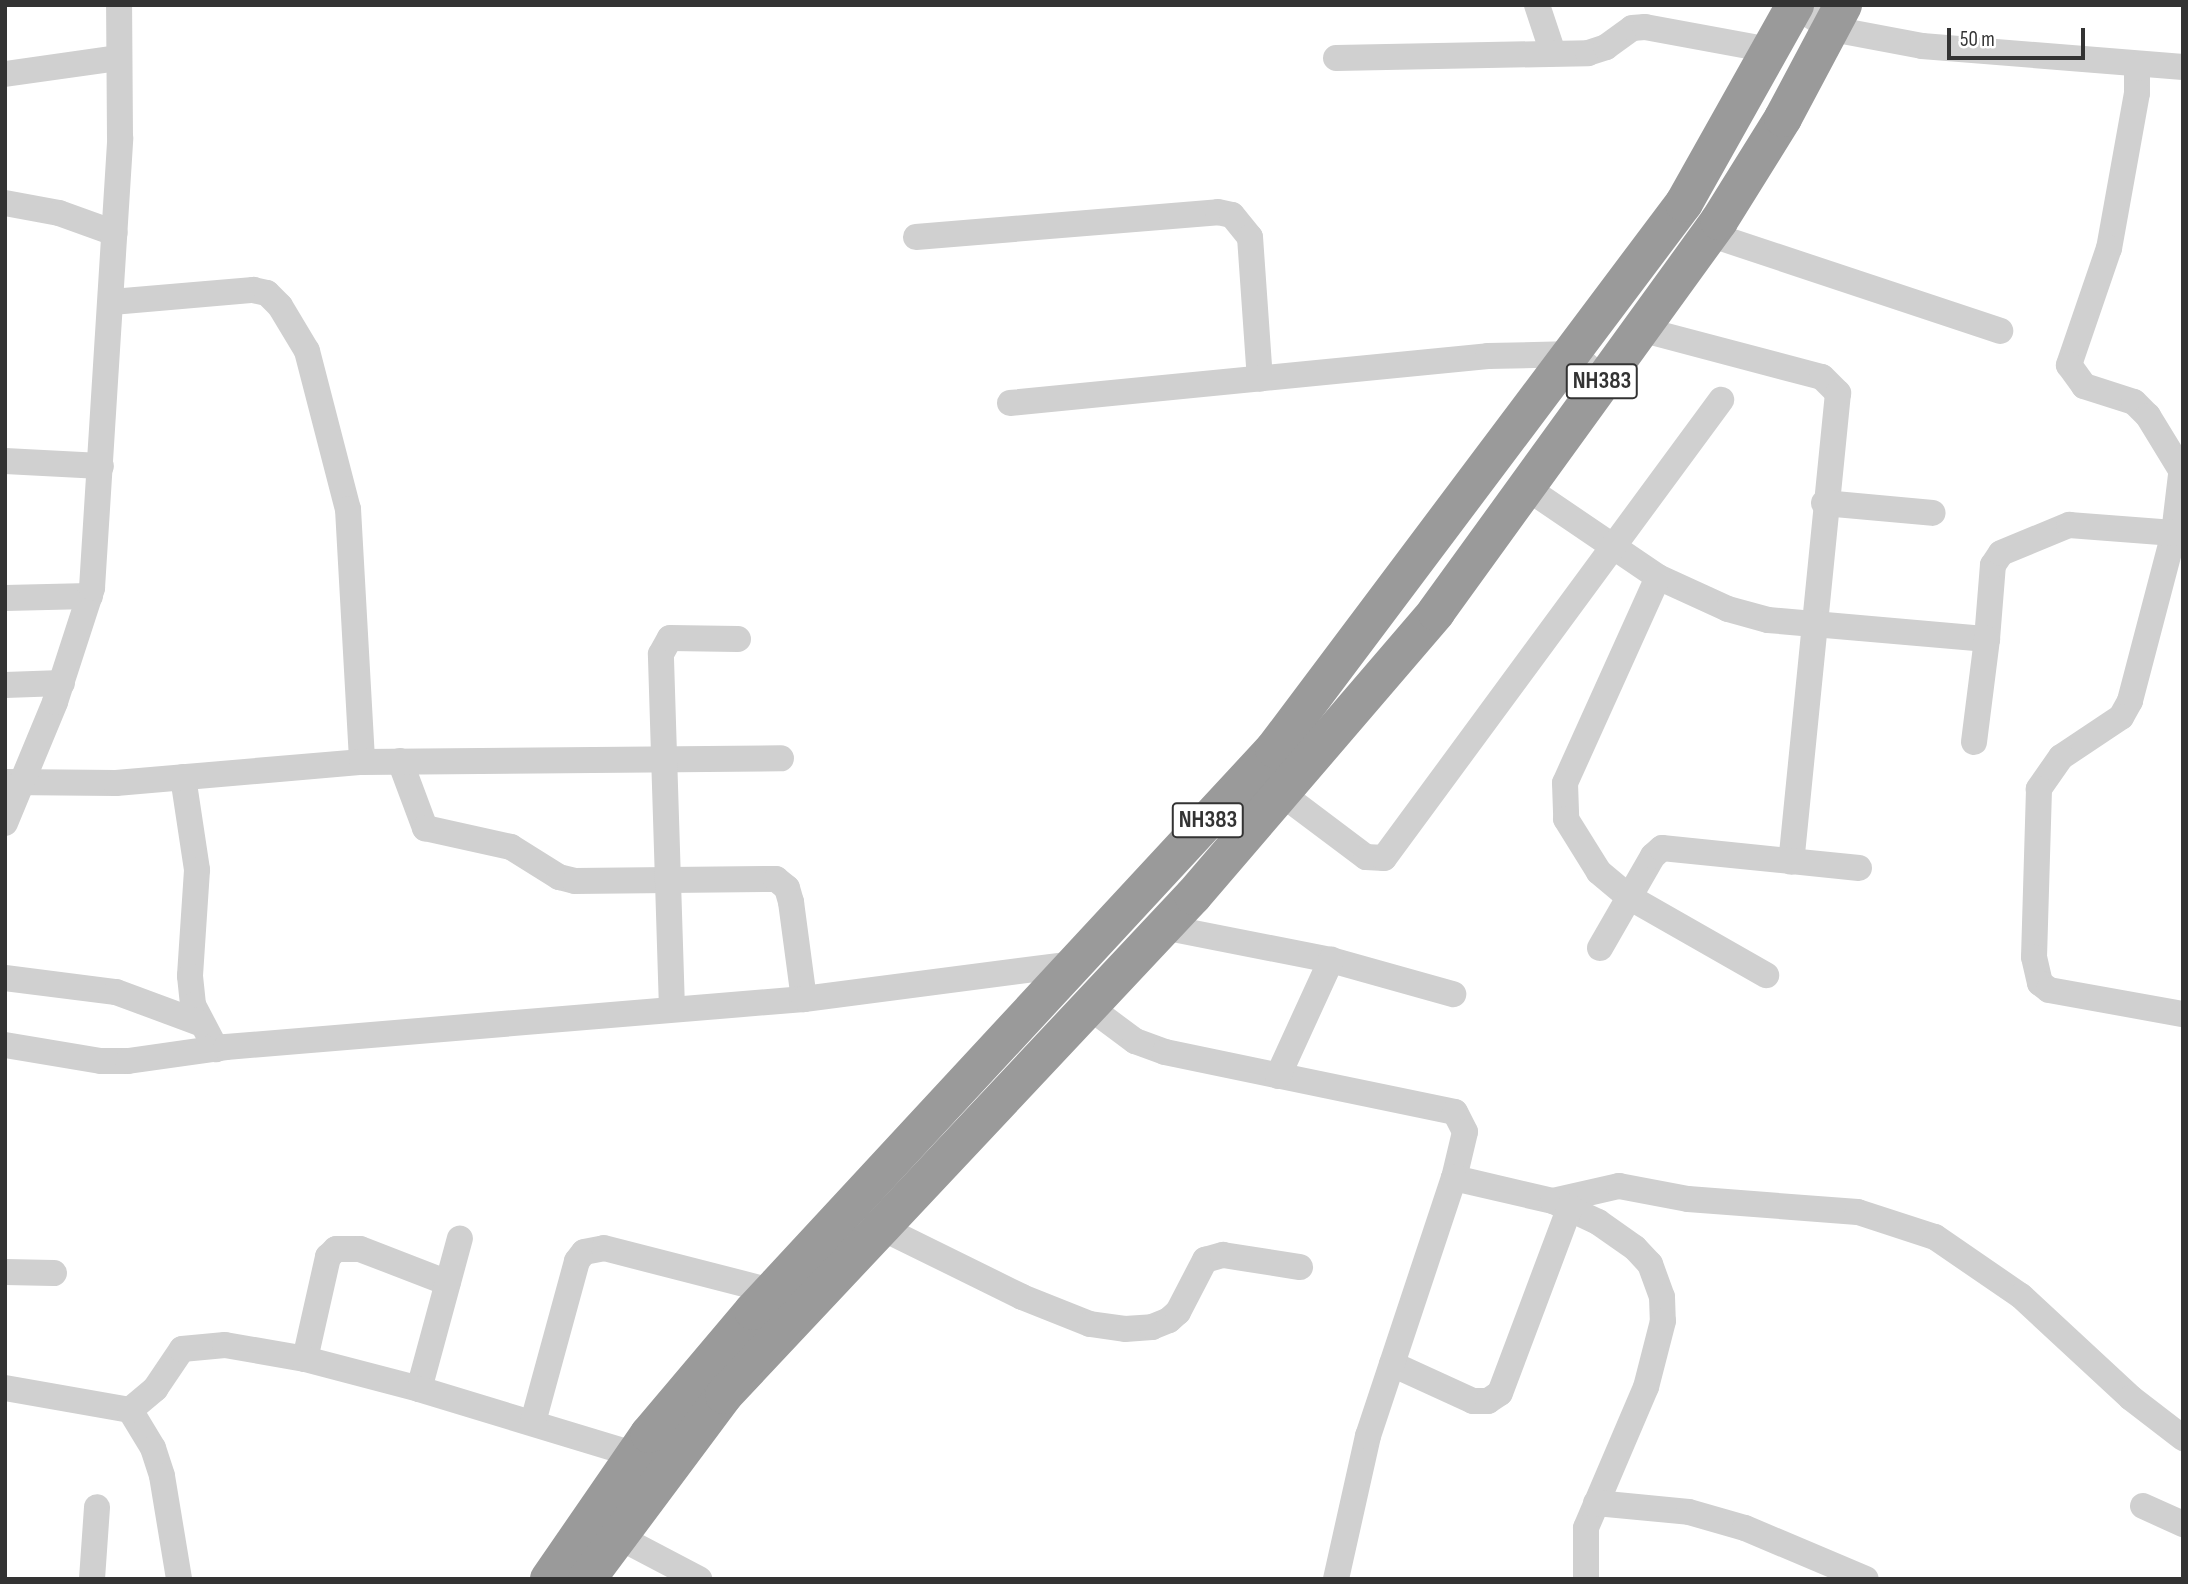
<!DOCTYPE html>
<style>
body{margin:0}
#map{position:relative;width:2188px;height:1584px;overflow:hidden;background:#fff;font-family:"Sofia Sans Condensed",sans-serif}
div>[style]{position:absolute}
.minor>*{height:26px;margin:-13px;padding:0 13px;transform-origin:13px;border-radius:13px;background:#d0d0d0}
.highway>*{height:38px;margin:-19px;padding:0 19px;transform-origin:19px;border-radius:19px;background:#9a9a9a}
span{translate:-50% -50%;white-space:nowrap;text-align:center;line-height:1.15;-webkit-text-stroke:7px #fff;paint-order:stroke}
.shield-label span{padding:2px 5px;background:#fff;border:2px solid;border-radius:5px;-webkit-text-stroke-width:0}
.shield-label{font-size:24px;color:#333;font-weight:700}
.frame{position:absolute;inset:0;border:7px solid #333;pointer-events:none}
.scale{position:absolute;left:1947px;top:28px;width:138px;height:32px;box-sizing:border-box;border:4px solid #333;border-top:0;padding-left:9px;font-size:21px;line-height:24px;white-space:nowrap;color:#333;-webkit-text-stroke:5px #fff;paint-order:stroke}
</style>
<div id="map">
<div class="minor">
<div style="left:1537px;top:5px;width:51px;rotate:71.6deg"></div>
<div style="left:1795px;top:6px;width:44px;rotate:31.9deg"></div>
<div style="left:1832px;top:29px;width:92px;rotate:10.7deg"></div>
<div style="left:1922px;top:46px;width:262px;rotate:4.6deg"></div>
<div style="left:1336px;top:58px;width:252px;rotate:-1.1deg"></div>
<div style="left:1588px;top:53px;width:19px;rotate:-18deg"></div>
<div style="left:1606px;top:47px;width:32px;rotate:-36deg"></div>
<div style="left:1632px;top:28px;width:13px;rotate:-4deg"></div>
<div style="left:1645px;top:27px;width:127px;rotate:10.4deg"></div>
<div style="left:2137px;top:66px;width:27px;rotate:90deg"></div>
<div style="left:2137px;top:93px;width:158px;rotate:100.2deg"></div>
<div style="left:2109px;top:248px;width:124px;rotate:108.9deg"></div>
<div style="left:2069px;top:365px;width:26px;rotate:54deg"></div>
<div style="left:2084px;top:386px;width:52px;rotate:17.7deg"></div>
<div style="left:2134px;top:402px;width:20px;rotate:45deg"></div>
<div style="left:2148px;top:416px;width:63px;rotate:58.6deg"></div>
<div style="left:5px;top:74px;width:115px;rotate:-8deg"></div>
<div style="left:5px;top:203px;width:55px;rotate:10.5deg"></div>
<div style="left:59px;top:213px;width:59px;rotate:19.7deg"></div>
<div style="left:1709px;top:234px;width:307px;rotate:18.4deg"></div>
<div style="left:916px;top:237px;width:303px;rotate:-4.7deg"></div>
<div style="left:1218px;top:212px;width:14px;rotate:12deg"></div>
<div style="left:1232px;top:215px;width:28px;rotate:51deg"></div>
<div style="left:1250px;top:237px;width:142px;rotate:86deg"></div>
<div style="left:112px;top:302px;width:142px;rotate:-4.9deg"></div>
<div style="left:253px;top:290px;width:14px;rotate:12deg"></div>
<div style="left:267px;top:293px;width:18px;rotate:45deg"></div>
<div style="left:280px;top:306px;width:52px;rotate:59deg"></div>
<div style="left:307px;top:351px;width:163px;rotate:75.5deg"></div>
<div style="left:348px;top:509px;width:253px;rotate:86.8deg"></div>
<div style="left:1640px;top:329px;width:188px;rotate:14.8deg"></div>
<div style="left:1822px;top:377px;width:23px;rotate:45deg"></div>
<div style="left:1838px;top:393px;width:471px;rotate:95.7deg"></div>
<div style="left:1010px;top:403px;width:480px;rotate:-5.6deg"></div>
<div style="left:1488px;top:356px;width:86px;rotate:-1.3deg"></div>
<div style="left:1574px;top:354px;width:39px;rotate:42deg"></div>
<div style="left:2183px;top:458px;width:76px;rotate:96.8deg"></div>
<div style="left:2174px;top:533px;width:174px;rotate:104.7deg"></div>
<div style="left:2130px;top:701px;width:18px;rotate:119deg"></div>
<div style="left:2121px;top:717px;width:72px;rotate:146.3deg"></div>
<div style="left:2061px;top:757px;width:39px;rotate:125deg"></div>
<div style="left:2039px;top:789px;width:168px;rotate:91.7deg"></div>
<div style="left:2034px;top:957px;width:27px;rotate:77deg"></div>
<div style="left:2040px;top:983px;width:11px;rotate:38deg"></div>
<div style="left:2049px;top:990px;width:136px;rotate:10.2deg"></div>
<div style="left:5px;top:461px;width:96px;rotate:3deg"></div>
<div style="left:1527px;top:488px;width:158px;rotate:34.2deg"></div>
<div style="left:1658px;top:577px;width:77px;rotate:24.6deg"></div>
<div style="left:1728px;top:609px;width:41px;rotate:15.4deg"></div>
<div style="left:1768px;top:620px;width:220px;rotate:5deg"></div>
<div style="left:1987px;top:639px;width:74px;rotate:-85.4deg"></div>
<div style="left:1993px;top:565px;width:14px;rotate:-56deg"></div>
<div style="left:2001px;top:553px;width:74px;rotate:-22.4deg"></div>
<div style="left:2069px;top:525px;width:105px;rotate:4.4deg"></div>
<div style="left:1824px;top:503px;width:109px;rotate:5.2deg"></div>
<div style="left:1658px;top:577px;width:226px;rotate:114.3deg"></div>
<div style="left:1565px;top:783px;width:36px;rotate:88deg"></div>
<div style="left:1566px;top:819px;width:62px;rotate:58.1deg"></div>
<div style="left:1599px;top:872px;width:39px;rotate:40deg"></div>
<div style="left:1629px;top:897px;width:158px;rotate:29.7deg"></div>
<div style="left:5px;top:598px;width:85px;rotate:-1.3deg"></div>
<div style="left:5px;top:685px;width:57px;rotate:-2deg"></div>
<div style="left:1974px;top:742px;width:104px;rotate:-82.8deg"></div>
<div style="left:400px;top:761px;width:72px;rotate:69.5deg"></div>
<div style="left:425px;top:828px;width:88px;rotate:12.5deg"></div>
<div style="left:511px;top:847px;width:57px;rotate:32deg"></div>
<div style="left:559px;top:877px;width:16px;rotate:14deg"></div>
<div style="left:575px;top:881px;width:201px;rotate:-0.6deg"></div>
<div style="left:776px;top:879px;width:14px;rotate:39deg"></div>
<div style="left:787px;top:888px;width:15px;rotate:74deg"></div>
<div style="left:791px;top:902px;width:98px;rotate:82.4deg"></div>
<div style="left:183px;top:777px;width:94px;rotate:81.4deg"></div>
<div style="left:197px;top:870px;width:106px;rotate:93.8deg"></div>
<div style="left:190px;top:976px;width:29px;rotate:84deg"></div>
<div style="left:193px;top:1005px;width:50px;rotate:62.4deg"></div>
<div style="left:6px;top:782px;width:110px;rotate:0.5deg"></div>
<div style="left:116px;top:783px;width:247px;rotate:-4.9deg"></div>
<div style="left:362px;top:762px;width:419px;rotate:-0.5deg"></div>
<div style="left:1282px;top:794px;width:105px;rotate:36.9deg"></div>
<div style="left:1366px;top:857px;width:18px;rotate:3deg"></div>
<div style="left:1384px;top:858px;width:569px;rotate:-53.65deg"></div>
<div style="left:5px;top:823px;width:131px;rotate:-67.5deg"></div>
<div style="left:55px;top:702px;width:120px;rotate:-72deg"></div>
<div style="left:92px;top:588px;width:451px;rotate:-86.4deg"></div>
<div style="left:120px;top:138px;width:133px;rotate:-90.4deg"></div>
<div style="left:1163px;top:927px;width:171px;rotate:11.1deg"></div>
<div style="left:1331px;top:960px;width:127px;rotate:15.6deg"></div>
<div style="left:1600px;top:948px;width:106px;rotate:-60.1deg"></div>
<div style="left:1653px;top:856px;width:12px;rotate:-42deg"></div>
<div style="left:1662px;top:848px;width:198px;rotate:5.8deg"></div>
<div style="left:5px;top:978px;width:112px;rotate:7.2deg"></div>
<div style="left:116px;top:992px;width:90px;rotate:20.3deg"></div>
<div style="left:1088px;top:1006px;width:59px;rotate:36.7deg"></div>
<div style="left:1135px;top:1041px;width:32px;rotate:20deg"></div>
<div style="left:1165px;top:1052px;width:296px;rotate:11.7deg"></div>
<div style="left:1455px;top:1112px;width:22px;rotate:63deg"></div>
<div style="left:1465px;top:1132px;width:47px;rotate:103.4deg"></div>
<div style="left:1454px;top:1178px;width:102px;rotate:13.1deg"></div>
<div style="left:1553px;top:1201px;width:68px;rotate:-12.8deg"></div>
<div style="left:1619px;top:1186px;width:70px;rotate:10.7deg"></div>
<div style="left:1688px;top:1199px;width:170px;rotate:4.4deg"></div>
<div style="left:1858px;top:1212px;width:81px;rotate:18deg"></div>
<div style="left:1935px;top:1237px;width:104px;rotate:34.5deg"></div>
<div style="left:2021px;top:1296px;width:150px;rotate:42.8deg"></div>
<div style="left:2131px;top:1398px;width:66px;rotate:37.6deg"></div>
<div style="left:672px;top:1009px;width:355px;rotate:-91.8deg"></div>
<div style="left:661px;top:654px;width:18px;rotate:-61deg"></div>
<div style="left:670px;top:638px;width:68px;rotate:0.8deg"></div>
<div style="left:5px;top:1045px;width:97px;rotate:9.5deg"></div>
<div style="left:101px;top:1061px;width:27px"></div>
<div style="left:128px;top:1061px;width:99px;rotate:-8.1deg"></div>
<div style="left:226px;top:1047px;width:580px;rotate:-4.75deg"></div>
<div style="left:804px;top:999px;width:273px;rotate:-7.4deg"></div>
<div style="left:1278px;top:1076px;width:128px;rotate:-65.4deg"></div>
<div style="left:1553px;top:1201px;width:50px;rotate:25deg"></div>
<div style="left:1598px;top:1222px;width:45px;rotate:35.1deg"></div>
<div style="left:1635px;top:1248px;width:22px;rotate:47deg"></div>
<div style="left:1650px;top:1264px;width:35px;rotate:70deg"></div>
<div style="left:1662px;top:1297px;width:24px;rotate:88deg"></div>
<div style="left:1663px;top:1321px;width:68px;rotate:104.4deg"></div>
<div style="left:1646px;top:1387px;width:153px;rotate:113.1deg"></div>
<div style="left:1586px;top:1528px;width:51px;rotate:90deg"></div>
<div style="left:880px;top:1227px;width:158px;rotate:26.2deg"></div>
<div style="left:1022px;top:1297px;width:73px;rotate:21.7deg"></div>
<div style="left:1090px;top:1324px;width:35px;rotate:8deg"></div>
<div style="left:1125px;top:1329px;width:27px;rotate:-4deg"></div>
<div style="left:1152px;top:1327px;width:18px;rotate:-22deg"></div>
<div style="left:1169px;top:1320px;width:12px;rotate:-42deg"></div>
<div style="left:1178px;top:1312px;width:59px;rotate:-62.6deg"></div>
<div style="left:1205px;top:1260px;width:19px;rotate:-16deg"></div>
<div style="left:1223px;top:1255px;width:78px;rotate:8.9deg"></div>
<div style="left:5px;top:1272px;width:49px;rotate:1.2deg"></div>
<div style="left:305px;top:1359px;width:105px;rotate:-77.3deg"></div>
<div style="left:328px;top:1257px;width:11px;rotate:-45deg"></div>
<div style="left:336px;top:1249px;width:24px"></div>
<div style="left:360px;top:1249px;width:94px;rotate:21.1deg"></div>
<div style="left:1392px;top:1364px;width:89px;rotate:24.6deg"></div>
<div style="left:1473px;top:1401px;width:15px"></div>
<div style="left:1488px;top:1401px;width:14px;rotate:-34deg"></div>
<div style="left:1500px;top:1393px;width:199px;rotate:-69.4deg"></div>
<div style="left:5px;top:1388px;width:127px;rotate:10deg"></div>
<div style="left:130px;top:1410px;width:44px;rotate:58.8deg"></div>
<div style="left:153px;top:1448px;width:29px;rotate:72deg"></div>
<div style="left:162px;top:1476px;width:104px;rotate:80.6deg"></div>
<div style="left:419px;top:1389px;width:156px;rotate:-74.8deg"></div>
<div style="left:130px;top:1410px;width:33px;rotate:-40deg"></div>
<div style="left:155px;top:1389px;width:48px;rotate:-56deg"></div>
<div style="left:182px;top:1349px;width:43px;rotate:-5.3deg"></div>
<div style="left:225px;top:1345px;width:81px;rotate:9.9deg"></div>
<div style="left:305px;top:1359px;width:118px;rotate:14.7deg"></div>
<div style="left:419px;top:1389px;width:240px;rotate:16.9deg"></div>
<div style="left:533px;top:1422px;width:167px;rotate:-74.7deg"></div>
<div style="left:577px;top:1261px;width:11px;rotate:-52deg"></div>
<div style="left:584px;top:1252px;width:20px;rotate:-11deg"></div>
<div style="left:604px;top:1248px;width:172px;rotate:14.4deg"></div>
<div style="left:1596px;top:1503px;width:93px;rotate:5.5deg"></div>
<div style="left:1689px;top:1512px;width:58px;rotate:15.9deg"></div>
<div style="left:1745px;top:1528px;width:131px;rotate:22.9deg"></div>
<div style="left:2143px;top:1506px;width:44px;rotate:24.2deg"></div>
<div style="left:617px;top:1536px;width:93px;rotate:27.7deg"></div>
<div style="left:92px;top:1579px;width:72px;rotate:-86deg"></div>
<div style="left:1336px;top:1579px;width:147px;rotate:-77.4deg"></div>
<div style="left:1368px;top:1436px;width:272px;rotate:-71.6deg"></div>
</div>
<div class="highway">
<div style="left:549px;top:1579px;width:176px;rotate:-55.4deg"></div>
<div style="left:649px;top:1434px;width:161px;rotate:-49.8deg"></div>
<div style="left:753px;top:1311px;width:766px;rotate:-47.17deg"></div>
<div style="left:1274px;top:749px;width:683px;rotate:-53.1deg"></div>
<div style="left:1684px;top:203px;width:227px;rotate:-60.7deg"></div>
<div style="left:587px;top:1579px;width:229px;rotate:-53.3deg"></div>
<div style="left:724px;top:1395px;width:685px;rotate:-46.78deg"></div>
<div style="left:1193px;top:896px;width:374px;rotate:-49.4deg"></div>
<div style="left:1436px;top:612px;width:483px;rotate:-54.1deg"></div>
<div style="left:1719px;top:221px;width:121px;rotate:-58.1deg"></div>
<div style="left:1783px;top:118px;width:128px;rotate:-62deg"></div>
</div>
<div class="shield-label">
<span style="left:1602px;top:381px">NH383</span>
<span style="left:1208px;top:820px">NH383</span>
</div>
<div class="frame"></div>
<div class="scale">50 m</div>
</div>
